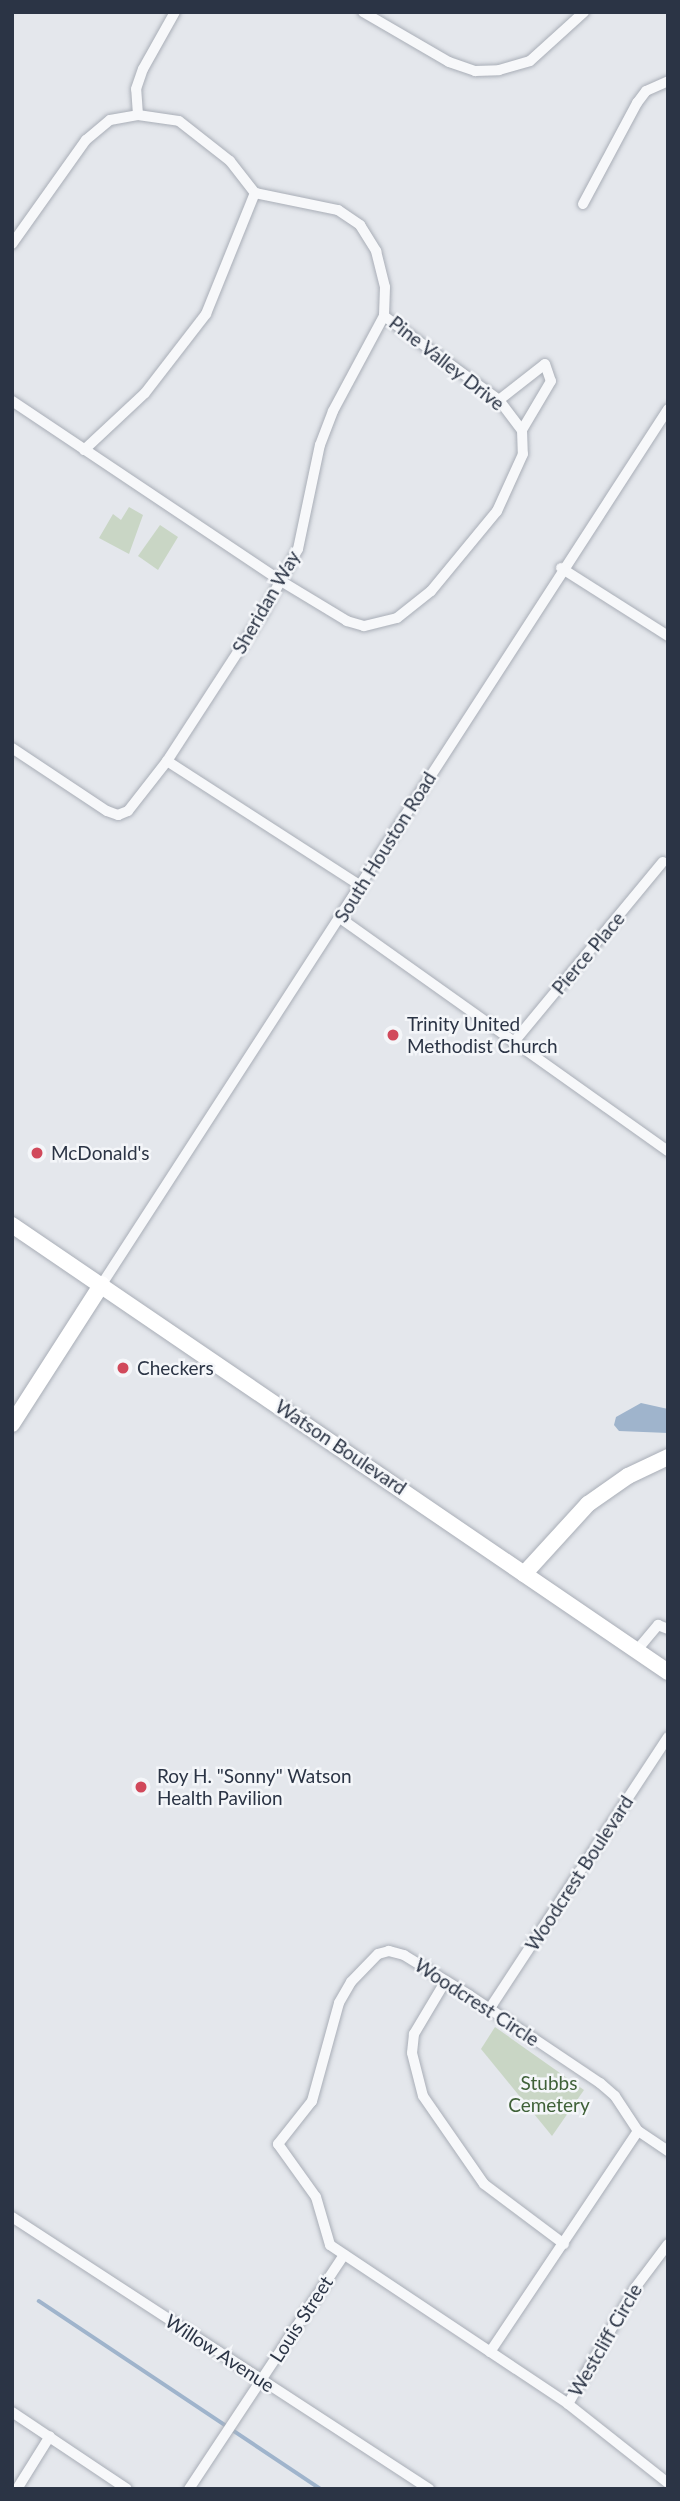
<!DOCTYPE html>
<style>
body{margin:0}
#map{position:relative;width:680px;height:2501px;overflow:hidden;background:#e4e7ec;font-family:Lato,sans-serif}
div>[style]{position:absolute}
.green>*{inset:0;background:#c9d6c5}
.water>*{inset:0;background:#9fb4cc}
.stream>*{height:3.5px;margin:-1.75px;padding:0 1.75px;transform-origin:1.75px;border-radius:1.75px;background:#9fb4cc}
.roads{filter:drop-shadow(0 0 2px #a9aeb7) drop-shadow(0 0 2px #a9aeb7)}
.street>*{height:10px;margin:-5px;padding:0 5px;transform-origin:5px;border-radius:5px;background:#f7f8fa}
.secondary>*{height:16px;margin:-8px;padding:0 8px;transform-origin:8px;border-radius:8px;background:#fff}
.dots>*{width:19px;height:19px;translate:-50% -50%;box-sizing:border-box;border:4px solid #f4f6f9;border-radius:50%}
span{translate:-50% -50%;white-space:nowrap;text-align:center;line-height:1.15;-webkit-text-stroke:5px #f4f6f9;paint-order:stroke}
.street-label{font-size:19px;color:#2b3445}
.poi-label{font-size:19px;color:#2b3445}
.left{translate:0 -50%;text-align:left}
.park-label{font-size:19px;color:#3f6138}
.frame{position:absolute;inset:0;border:14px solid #2b3445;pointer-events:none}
</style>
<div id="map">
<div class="green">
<div style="clip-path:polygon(129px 507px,143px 515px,129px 554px,99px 538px,113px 514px,121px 520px)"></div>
<div style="clip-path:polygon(160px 525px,178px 537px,158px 570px,138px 556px)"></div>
<div style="clip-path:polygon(495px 2027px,584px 2090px,552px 2136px,481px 2049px)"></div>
</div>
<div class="water">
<div style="clip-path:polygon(641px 1403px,668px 1409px,668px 1433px,619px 1431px,614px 1425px,616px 1417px)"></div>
</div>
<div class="stream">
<div style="left:39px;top:2301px;width:339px;rotate:33.7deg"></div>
</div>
<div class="roads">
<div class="street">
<div style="left:363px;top:12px;width:99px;rotate:30.2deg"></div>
<div style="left:449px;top:62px;width:28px;rotate:19deg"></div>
<div style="left:475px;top:71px;width:24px;rotate:-2deg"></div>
<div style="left:499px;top:70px;width:32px;rotate:-16deg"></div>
<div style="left:530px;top:61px;width:73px;rotate:-42.2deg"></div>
<div style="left:138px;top:115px;width:26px;rotate:-94deg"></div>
<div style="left:136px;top:89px;width:21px;rotate:-71deg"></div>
<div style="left:143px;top:69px;width:65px;rotate:-60.7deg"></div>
<div style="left:583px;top:204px;width:115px;rotate:-61.9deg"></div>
<div style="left:637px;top:103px;width:15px;rotate:-53deg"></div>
<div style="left:646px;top:91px;width:24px;rotate:-24deg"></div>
<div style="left:12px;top:244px;width:128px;rotate:-54.6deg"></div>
<div style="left:86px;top:140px;width:31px;rotate:-40deg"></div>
<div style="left:110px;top:120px;width:28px;rotate:-10deg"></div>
<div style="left:138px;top:115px;width:41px;rotate:8.3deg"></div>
<div style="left:179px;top:121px;width:65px;rotate:38.1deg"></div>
<div style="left:230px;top:161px;width:41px;rotate:52deg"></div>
<div style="left:255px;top:193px;width:85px;rotate:11.6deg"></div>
<div style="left:338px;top:210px;width:27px;rotate:34deg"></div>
<div style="left:360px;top:225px;width:31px;rotate:58deg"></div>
<div style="left:376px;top:251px;width:37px;rotate:76deg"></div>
<div style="left:385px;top:287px;width:29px;rotate:92deg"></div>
<div style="left:384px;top:316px;width:142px;rotate:36.1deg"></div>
<div style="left:499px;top:400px;width:38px;rotate:53deg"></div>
<div style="left:522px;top:430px;width:24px;rotate:88deg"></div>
<div style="left:523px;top:454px;width:63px;rotate:114.5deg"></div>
<div style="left:497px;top:511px;width:104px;rotate:129.5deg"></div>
<div style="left:431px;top:591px;width:43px;rotate:141.5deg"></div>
<div style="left:397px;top:618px;width:34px;rotate:166deg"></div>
<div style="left:364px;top:626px;width:18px;rotate:-164deg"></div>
<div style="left:347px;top:621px;width:77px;rotate:-148.8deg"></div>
<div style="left:281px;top:581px;width:324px;rotate:-146.2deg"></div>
<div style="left:499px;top:400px;width:58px;rotate:-38deg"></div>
<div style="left:545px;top:364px;width:18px;rotate:71deg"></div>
<div style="left:551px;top:381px;width:57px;rotate:120.6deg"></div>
<div style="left:84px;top:450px;width:83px;rotate:-43.1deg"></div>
<div style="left:145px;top:393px;width:100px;rotate:-52.3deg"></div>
<div style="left:206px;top:314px;width:131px;rotate:-68deg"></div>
<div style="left:561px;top:568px;width:127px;rotate:32.4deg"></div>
<div style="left:12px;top:748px;width:114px;rotate:33.6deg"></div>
<div style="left:107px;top:811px;width:12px;rotate:20deg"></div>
<div style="left:118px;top:815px;width:11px;rotate:-22deg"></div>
<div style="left:128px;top:811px;width:63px;rotate:-52deg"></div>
<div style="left:167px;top:761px;width:176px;rotate:-57deg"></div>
<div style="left:263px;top:613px;width:73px;rotate:-61.3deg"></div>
<div style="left:298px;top:549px;width:106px;rotate:-78.1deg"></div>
<div style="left:320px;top:445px;width:36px;rotate:-69deg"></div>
<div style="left:333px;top:411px;width:108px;rotate:-61.8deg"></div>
<div style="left:167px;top:761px;width:231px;rotate:32.8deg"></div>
<div style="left:340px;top:918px;width:402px;rotate:35.4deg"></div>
<div style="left:513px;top:1043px;width:235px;rotate:-50.4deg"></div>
<div style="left:102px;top:1284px;width:1042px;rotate:-57.1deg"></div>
<div style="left:637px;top:1650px;width:33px;rotate:-50deg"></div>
<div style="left:658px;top:1625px;width:11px;rotate:22deg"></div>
<div style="left:445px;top:1982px;width:61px;rotate:120.8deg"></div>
<div style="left:414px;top:2034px;width:19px;rotate:96deg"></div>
<div style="left:412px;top:2053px;width:44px;rotate:75.7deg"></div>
<div style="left:423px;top:2096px;width:107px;rotate:55.3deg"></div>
<div style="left:484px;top:2184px;width:100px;rotate:36.9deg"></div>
<div style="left:490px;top:2008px;width:324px;rotate:-56.7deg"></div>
<div style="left:668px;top:2151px;width:36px;rotate:-146deg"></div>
<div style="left:638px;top:2131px;width:42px;rotate:-123.3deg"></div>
<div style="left:615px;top:2096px;width:20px;rotate:-139deg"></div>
<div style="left:600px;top:2083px;width:158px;rotate:-146.1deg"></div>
<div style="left:469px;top:1995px;width:76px;rotate:-148.4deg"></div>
<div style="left:404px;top:1955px;width:16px;rotate:-165deg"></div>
<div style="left:389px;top:1951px;width:11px;rotate:165deg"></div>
<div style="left:378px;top:1954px;width:39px;rotate:134deg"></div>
<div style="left:351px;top:1982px;width:24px;rotate:120deg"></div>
<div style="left:339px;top:2003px;width:102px;rotate:105.4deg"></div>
<div style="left:312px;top:2101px;width:55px;rotate:128.3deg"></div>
<div style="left:278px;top:2144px;width:65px;rotate:54.4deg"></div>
<div style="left:316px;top:2197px;width:50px;rotate:73.7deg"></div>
<div style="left:330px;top:2245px;width:286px;rotate:33.7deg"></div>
<div style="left:568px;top:2404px;width:127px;rotate:38.3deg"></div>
<div style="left:12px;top:2217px;width:498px;rotate:33.1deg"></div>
<div style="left:490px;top:2352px;width:266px;rotate:-56.2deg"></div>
<div style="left:568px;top:2404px;width:134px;rotate:-60deg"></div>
<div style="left:635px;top:2288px;width:55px;rotate:-53.1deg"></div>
<div style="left:12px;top:2412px;width:138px;rotate:33.8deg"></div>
<div style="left:17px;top:2489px;width:62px;rotate:-58.1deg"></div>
<div style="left:189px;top:2489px;width:281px;rotate:-56.5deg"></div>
</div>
<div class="secondary">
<div style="left:12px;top:1225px;width:794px;rotate:34.27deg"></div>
<div style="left:12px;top:1424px;width:166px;rotate:-57.3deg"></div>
<div style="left:524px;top:1574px;width:95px;rotate:-47.6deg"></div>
<div style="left:588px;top:1504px;width:49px;rotate:-35deg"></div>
<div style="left:628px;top:1476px;width:44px;rotate:-25.4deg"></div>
</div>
</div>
<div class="dots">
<div style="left:393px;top:1035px;background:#d1495b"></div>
<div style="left:37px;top:1153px;background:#d1495b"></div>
<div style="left:123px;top:1368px;background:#d1495b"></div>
<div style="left:141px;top:1787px;background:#d1495b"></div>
</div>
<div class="street-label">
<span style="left:447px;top:363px;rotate:38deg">Pine Valley Drive</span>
<span style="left:266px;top:602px;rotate:-60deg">Sheridan Way</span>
<span style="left:385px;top:847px;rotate:-58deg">South Houston Road</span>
<span style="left:588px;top:953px;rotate:-50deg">Pierce Place</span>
<span style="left:341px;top:1447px;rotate:34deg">Watson Boulevard</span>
<span style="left:579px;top:1873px;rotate:-57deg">Woodcrest Boulevard</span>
<span style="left:477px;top:2002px;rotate:33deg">Woodcrest Circle</span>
<span style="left:301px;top:2319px;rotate:-57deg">Louis Street</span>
<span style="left:605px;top:2340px;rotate:-60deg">Westcliff Circle</span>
<span style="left:220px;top:2353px;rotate:33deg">Willow Avenue</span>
</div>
<div class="poi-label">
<span class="left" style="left:407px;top:1035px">Trinity United<br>Methodist Church</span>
<span class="left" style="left:51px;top:1153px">McDonald's</span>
<span class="left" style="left:137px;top:1368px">Checkers</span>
<span class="left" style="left:157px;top:1787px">Roy H. "Sonny" Watson<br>Health Pavilion</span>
</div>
<div class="park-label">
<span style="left:549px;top:2094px">Stubbs<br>Cemetery</span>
</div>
<div class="frame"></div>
</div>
